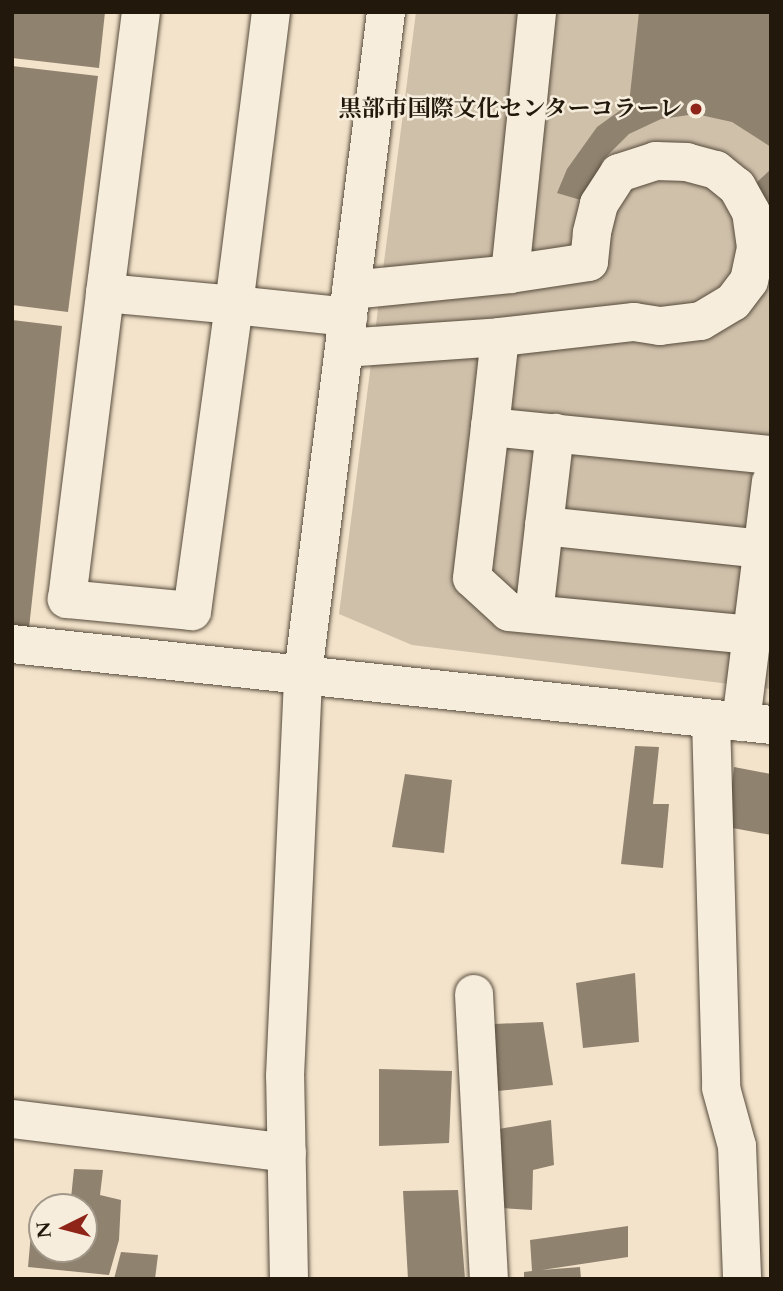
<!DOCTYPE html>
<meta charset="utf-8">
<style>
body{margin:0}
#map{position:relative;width:783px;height:1291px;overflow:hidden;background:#f3e3cb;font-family:Cardo,"Noto Serif JP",serif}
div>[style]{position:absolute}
.green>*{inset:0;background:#cfc0aa}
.building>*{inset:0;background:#8f826f}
.roads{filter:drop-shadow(0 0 2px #564b3b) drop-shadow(0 0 2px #564b3b)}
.minor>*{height:38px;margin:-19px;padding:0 19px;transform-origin:19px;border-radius:19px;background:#f7eddd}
.dots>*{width:19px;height:19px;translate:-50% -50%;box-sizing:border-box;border:4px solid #f7eddd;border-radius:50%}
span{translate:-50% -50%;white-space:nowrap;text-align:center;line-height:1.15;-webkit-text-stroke:5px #f7eddd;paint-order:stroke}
.poi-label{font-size:23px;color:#22180b;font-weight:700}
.right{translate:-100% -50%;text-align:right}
.frame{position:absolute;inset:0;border:14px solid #22180b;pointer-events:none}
.north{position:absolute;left:28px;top:1193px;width:70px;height:70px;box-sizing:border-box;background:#f7eddd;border:2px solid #a29889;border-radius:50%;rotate:264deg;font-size:19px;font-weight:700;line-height:28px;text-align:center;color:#22180b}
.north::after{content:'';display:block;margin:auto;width:24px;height:32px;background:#8f2418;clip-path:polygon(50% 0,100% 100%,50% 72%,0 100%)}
</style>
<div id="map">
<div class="green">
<div style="clip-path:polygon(416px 12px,771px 12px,771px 689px,412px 645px,339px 614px)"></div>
</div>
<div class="building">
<div style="clip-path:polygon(12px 12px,105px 12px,99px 68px,12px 58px)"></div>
<div style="clip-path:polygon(639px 12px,771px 12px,771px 147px,732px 122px,696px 114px,661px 119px,629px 134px,603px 160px,584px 201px,557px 193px,567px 169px,597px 127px,629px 104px)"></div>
<div style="clip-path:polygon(12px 66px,98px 76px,68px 312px,12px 305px)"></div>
<div style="clip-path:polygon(771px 169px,771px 220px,755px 184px)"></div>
<div style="clip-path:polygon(12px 320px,62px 326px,29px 628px,12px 626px)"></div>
<div style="clip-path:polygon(635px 746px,659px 747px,653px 804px,669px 804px,663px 868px,621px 864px)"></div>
<div style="clip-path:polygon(734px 767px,771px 774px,771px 835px,727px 827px)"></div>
<div style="clip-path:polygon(405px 774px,452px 780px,444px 853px,392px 847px)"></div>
<div style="clip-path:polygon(635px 973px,639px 1042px,583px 1048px,576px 983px)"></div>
<div style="clip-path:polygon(543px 1022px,553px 1085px,498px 1091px,494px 1024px)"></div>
<div style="clip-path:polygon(379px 1069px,452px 1071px,449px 1143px,379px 1146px)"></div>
<div style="clip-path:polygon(551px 1120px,554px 1165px,533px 1170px,532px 1210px,502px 1208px,499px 1129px)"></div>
<div style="clip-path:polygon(74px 1169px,103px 1170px,100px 1195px,121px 1200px,119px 1240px,109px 1275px,28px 1267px,31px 1233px,42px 1234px,42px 1249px,84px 1249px,84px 1207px,51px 1207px,52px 1199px,71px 1198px)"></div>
<div style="clip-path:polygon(458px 1190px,465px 1279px,408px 1279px,403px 1191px)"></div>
<div style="clip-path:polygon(628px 1226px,628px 1257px,542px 1270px,580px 1267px,581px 1279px,524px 1279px,524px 1272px,532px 1271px,530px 1240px)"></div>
<div style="clip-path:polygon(121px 1252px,158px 1255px,155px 1279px,114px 1279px)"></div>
</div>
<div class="roads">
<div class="minor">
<div style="left:271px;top:12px;width:295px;rotate:97.2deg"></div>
<div style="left:234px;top:305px;width:309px;rotate:97.8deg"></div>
<div style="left:192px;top:611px;width:126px;rotate:-174.5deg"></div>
<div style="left:67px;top:599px;width:308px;rotate:-82.9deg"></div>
<div style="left:105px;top:293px;width:130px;rotate:5.3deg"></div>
<div style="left:234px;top:305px;width:115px;rotate:6deg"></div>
<div style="left:351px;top:290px;width:160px;rotate:-5.7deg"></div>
<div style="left:510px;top:274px;width:263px;rotate:-84.1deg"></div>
<div style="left:105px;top:293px;width:283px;rotate:-82.7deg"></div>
<div style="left:500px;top:337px;width:135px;rotate:-6.4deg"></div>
<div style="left:634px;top:322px;width:26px;rotate:9deg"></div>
<div style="left:660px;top:326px;width:41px;rotate:-7deg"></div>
<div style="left:701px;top:321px;width:37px;rotate:-31deg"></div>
<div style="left:733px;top:302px;width:26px;rotate:-53deg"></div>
<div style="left:749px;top:281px;width:35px;rotate:-78deg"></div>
<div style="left:756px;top:247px;width:35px;rotate:-98deg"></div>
<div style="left:751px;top:212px;width:29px;rotate:-119deg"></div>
<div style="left:737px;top:187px;width:27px;rotate:-141deg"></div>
<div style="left:716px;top:170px;width:30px;rotate:-165deg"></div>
<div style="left:687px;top:162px;width:31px;rotate:-178deg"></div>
<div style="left:656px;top:161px;width:39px;rotate:162deg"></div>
<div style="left:619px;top:173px;width:37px;rotate:123deg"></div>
<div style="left:599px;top:204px;width:30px;rotate:104deg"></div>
<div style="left:592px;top:233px;width:29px;rotate:96deg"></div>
<div style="left:589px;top:262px;width:80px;rotate:171.4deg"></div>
<div style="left:344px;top:348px;width:156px;rotate:-4deg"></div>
<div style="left:500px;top:337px;width:91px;rotate:96.3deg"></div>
<div style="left:544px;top:526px;width:94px;rotate:-83.3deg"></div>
<div style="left:534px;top:614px;width:89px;rotate:-83.5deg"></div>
<div style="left:544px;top:526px;width:220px;rotate:6deg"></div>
<div style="left:752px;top:635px;width:244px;rotate:-174.6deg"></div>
<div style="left:509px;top:612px;width:50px;rotate:-137.4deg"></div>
<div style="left:472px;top:578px;width:152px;rotate:-83.2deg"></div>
<div style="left:490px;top:427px;width:282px;rotate:5.7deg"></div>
<div style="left:12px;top:644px;width:763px;rotate:6.09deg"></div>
<div style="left:711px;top:719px;width:369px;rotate:88.4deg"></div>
<div style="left:721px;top:1088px;width:60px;rotate:74.6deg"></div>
<div style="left:737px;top:1146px;width:133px;rotate:87.8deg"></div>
<div style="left:741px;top:722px;width:242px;rotate:-82.9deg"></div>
<div style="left:474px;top:994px;width:285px;rotate:87deg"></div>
<div style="left:12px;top:1119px;width:277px;rotate:7deg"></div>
<div style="left:289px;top:1279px;width:203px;rotate:-91.1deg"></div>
<div style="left:285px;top:1076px;width:402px;rotate:-87.4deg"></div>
<div style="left:303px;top:674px;width:667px;rotate:-82.85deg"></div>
</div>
</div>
<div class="dots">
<div style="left:696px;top:109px;background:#8f2418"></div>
</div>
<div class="poi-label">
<span class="right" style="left:682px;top:109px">黒部市国際文化センターコラーレ</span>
</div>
<div class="frame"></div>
<div class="north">N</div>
</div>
